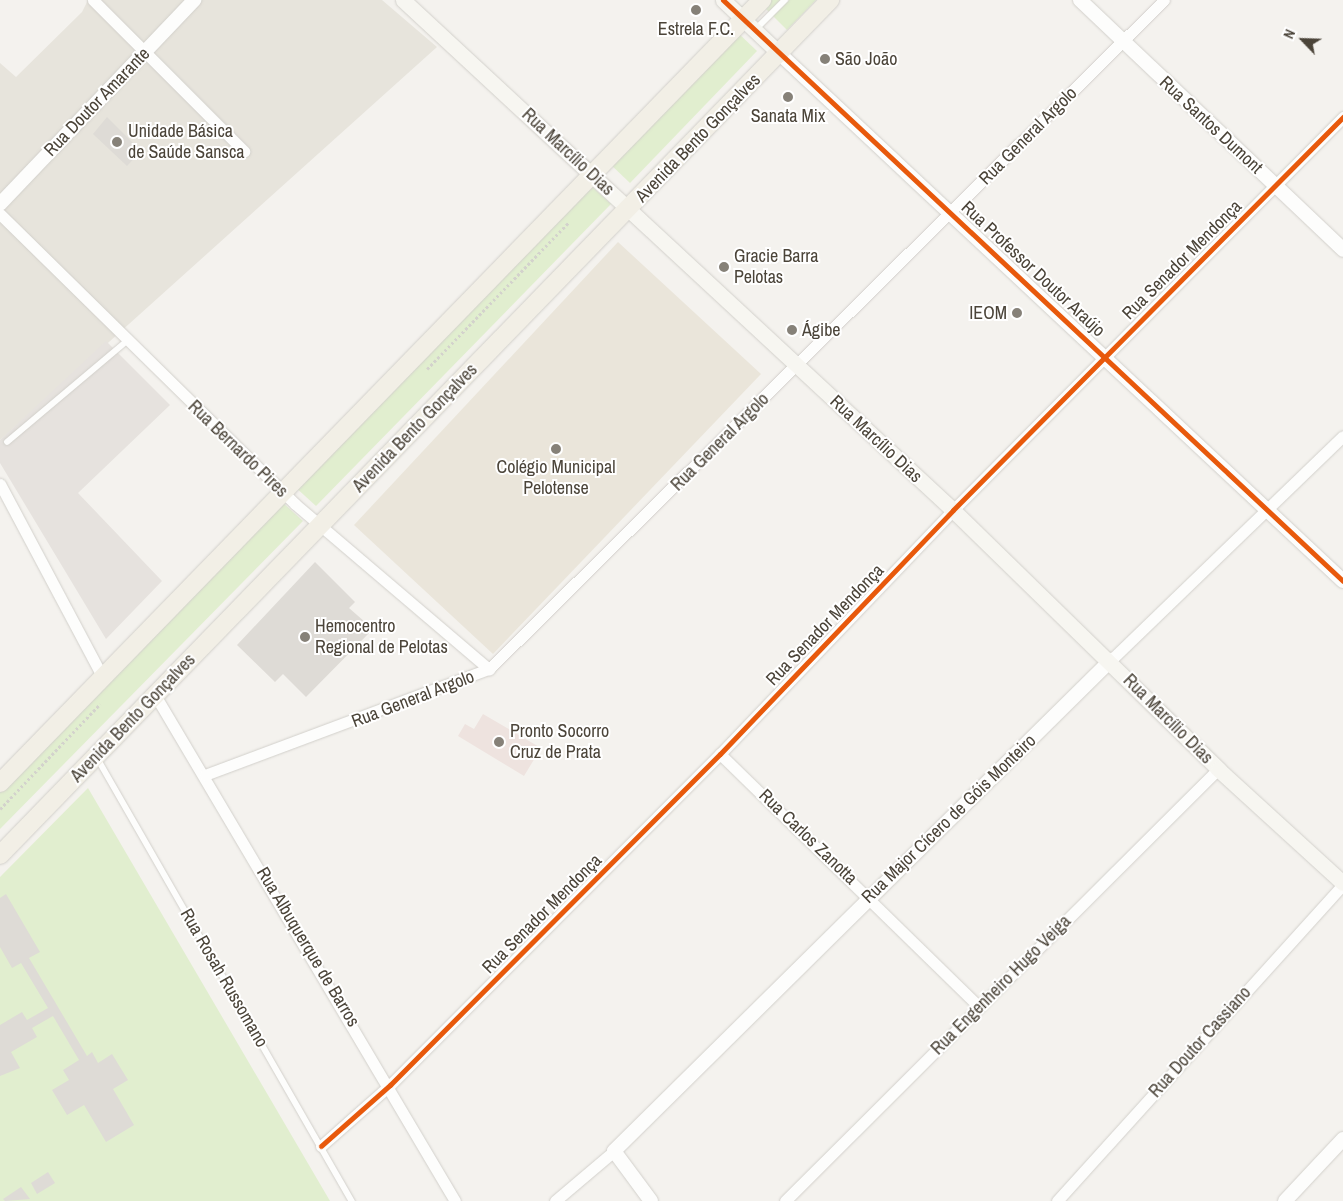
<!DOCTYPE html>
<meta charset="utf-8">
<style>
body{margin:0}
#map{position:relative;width:1343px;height:1201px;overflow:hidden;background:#f4f2ee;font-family:"Archivo Narrow",sans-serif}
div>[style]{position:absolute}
.residential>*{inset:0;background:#e7e4dc}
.industrial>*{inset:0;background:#e6e2de}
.education>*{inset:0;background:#eae5da}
.medical>*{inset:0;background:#eee3df}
.green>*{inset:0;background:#e1eecf}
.building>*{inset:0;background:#dedbd6}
.path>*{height:2.5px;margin-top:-1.25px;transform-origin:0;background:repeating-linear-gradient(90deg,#d3d2cc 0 2.5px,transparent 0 5px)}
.roads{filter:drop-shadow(0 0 1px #d2d0cb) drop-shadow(0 0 1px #d2d0cb)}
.service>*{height:5.5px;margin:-2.75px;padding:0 2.75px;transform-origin:2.75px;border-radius:2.75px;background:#fdfdfc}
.minor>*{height:11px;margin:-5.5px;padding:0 5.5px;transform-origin:5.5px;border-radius:5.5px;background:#fdfdfc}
.tertiary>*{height:14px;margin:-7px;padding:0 7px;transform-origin:7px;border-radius:7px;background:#fdfdfc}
.secondary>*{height:15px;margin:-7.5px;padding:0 7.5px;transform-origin:7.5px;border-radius:7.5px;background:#f7f6f1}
.primary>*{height:18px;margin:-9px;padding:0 9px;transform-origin:9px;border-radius:9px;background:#f2efe6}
.cycleway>*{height:5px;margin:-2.5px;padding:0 2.5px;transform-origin:2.5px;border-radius:2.5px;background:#e8590c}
.dots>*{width:14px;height:14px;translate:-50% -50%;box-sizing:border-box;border:2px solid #fff;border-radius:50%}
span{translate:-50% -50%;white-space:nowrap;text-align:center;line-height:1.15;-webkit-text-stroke:4px #fff;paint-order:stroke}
.poi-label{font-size:18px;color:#4b4439}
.left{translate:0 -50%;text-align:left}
.right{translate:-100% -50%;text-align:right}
.street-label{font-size:18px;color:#4b4439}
.north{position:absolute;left:1278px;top:15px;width:50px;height:50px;-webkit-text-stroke:4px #fff;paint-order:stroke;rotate:294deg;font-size:14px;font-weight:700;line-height:20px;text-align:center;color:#4b4439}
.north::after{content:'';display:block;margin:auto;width:18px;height:22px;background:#4b4439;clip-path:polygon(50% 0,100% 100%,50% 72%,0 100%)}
</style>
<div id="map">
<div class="residential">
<div style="clip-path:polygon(88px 0,382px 0,437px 47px,0 440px,0 63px,16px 77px,82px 12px)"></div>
</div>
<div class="industrial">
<div style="clip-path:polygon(106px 341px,170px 405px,78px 493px,162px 581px,106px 639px,0 463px,0 440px)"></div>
</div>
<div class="education">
<div style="clip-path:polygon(618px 242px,761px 374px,493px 654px,354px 525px)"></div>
</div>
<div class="medical">
<div style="clip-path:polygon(483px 714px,541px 748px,524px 776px,458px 736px,465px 724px,474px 729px)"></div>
</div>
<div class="green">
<div style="clip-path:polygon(767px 0,816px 0,787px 30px,762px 5px)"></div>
<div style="clip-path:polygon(736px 31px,757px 51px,630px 183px,609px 163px)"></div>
<div style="clip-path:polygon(589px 184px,611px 204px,316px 506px,293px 485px)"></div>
<div style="clip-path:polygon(281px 501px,303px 521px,0 829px,0 786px)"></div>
<div style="clip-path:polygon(88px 788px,330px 1201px,0 1201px,0 877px)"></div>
</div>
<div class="building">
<div style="clip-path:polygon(107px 117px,141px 151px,127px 166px,93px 134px)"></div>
<div style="clip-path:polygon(315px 562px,355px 602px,349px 608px,373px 629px,306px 697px,283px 674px,275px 682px,237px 645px)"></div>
<div style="clip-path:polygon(6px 894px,40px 952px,29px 958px,87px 1056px,92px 1052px,98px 1063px,112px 1054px,128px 1080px,113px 1089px,134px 1125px,106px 1142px,84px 1105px,67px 1115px,52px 1090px,69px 1080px,63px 1070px,79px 1060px,53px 1016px,32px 1028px,37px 1037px,11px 1052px,20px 1068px,0 1076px,0 1025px,22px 1012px,27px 1020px,48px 1008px,21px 963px,12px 968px,0 947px,0 898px)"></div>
<div style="clip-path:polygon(48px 1172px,55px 1183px,37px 1194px,31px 1183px)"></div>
<div style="clip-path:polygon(21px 1187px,30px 1199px,5px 1201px,3px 1199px)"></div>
</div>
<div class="path">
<div style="left:427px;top:369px;width:204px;rotate:-46deg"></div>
<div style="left:0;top:809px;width:145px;rotate:-46.4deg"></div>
</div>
<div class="roads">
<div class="service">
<div style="left:756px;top:29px;width:41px;rotate:-45deg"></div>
<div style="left:7px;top:442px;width:157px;rotate:-40.1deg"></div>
<div style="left:98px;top:759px;width:510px;rotate:60.12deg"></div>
</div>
<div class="minor">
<div style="left:93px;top:0;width:214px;rotate:45deg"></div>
<div style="left:0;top:214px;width:414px;rotate:44.5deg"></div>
<div style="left:295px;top:504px;width:255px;rotate:40.4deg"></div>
<div style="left:0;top:484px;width:220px;rotate:62deg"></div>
<div style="left:1111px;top:660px;width:322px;rotate:-44deg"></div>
<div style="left:155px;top:695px;width:588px;rotate:59.34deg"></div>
<div style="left:720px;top:754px;width:362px;rotate:44.3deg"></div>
<div style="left:205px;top:775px;width:303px;rotate:-20.5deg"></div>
<div style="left:489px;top:669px;width:950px;rotate:-44.74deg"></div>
<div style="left:321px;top:1146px;width:92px;rotate:-41.5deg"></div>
<div style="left:390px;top:1085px;width:467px;rotate:-45.1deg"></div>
<div style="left:720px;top:754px;width:337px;rotate:-46.3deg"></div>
<div style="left:953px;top:510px;width:554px;rotate:-45.22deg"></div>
<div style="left:555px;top:1201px;width:77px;rotate:-40.3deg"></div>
<div style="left:785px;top:1201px;width:612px;rotate:-44.93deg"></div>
<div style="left:1057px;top:1201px;width:427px;rotate:-47.9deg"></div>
</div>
<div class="tertiary">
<div style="left:1080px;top:0;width:363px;rotate:43.5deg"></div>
<div style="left:780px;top:54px;width:771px;rotate:43.11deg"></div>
<div style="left:0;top:204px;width:282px;rotate:-46.4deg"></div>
<div style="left:651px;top:1201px;width:62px;rotate:-126.5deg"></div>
<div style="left:614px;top:1151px;width:699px;rotate:-44.65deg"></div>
<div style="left:1285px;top:1201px;width:85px;rotate:-46.9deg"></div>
</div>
<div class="secondary">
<div style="left:403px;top:0;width:750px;rotate:42.84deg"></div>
<div style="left:953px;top:510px;width:371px;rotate:44.3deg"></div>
<div style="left:1218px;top:769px;width:169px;rotate:42.4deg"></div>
<div style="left:723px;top:0;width:79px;rotate:43.5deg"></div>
</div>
<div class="primary">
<div style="left:0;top:783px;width:1093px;rotate:-45.78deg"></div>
<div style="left:0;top:855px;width:1192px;rotate:-45.85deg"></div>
</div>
</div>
<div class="cycleway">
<div style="left:723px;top:0;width:850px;rotate:43.14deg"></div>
<div style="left:321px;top:1146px;width:92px;rotate:-41.5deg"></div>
<div style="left:390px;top:1085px;width:467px;rotate:-45.1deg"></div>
<div style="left:720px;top:754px;width:337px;rotate:-46.3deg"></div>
<div style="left:953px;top:510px;width:554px;rotate:-45.22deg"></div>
</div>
<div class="dots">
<div style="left:696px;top:10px;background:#868178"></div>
<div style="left:825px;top:59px;background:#868178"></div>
<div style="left:788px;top:97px;background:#868178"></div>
<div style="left:117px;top:142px;background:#868178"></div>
<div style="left:724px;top:267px;background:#868178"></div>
<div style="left:1017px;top:313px;background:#868178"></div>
<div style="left:792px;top:330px;background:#868178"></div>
<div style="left:556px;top:449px;background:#868178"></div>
<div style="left:305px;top:637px;background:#868178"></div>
<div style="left:499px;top:742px;background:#868178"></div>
</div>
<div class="poi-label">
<span style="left:696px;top:29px">Estrela F.C.</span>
<span class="left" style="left:835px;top:59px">São João</span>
<span style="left:788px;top:116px">Sanata Mix</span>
<span class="left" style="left:128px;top:142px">Unidade Básica<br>de Saúde Sansca</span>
<span class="left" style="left:734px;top:267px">Gracie Barra<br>Pelotas</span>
<span class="right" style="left:1007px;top:313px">IEOM</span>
<span class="left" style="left:802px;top:330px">Ágibe</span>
<span style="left:556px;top:478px">Colégio Municipal<br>Pelotense</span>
<span class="left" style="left:315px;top:637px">Hemocentro<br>Regional de Pelotas</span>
<span class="left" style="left:510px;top:742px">Pronto Socorro<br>Cruz de Prata</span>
</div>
<div class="street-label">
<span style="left:97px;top:102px;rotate:-46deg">Rua Doutor Amarante</span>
<span style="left:1211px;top:125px;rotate:43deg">Rua Santos Dumont</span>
<span style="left:1028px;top:136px;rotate:-45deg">Rua General Argolo</span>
<span style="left:698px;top:138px;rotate:-46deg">Avenida Bento Gonçalves</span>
<span style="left:568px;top:152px;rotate:43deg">Rua Marcílio Dias</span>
<span style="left:1182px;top:260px;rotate:-45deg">Rua Senador Mendonça</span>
<span style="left:1033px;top:269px;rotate:43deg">Rua Professor Doutor Araújo</span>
<span style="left:415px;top:428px;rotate:-46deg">Avenida Bento Gonçalves</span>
<span style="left:876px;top:439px;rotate:43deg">Rua Marcílio Dias</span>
<span style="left:720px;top:442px;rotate:-45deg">Rua General Argolo</span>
<span style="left:238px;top:449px;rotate:44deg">Rua Bernardo Pires</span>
<span style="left:825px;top:625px;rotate:-46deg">Rua Senador Mendonça</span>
<span style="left:413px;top:699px;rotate:-21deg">Rua General Argolo</span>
<span style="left:133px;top:718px;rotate:-46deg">Avenida Bento Gonçalves</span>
<span style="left:1168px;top:719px;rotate:45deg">Rua Marcílio Dias</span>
<span style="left:949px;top:819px;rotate:-44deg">Rua Major Cícero de Góis Monteiro</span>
<span style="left:808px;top:837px;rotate:44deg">Rua Carlos Zanotta</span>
<span style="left:542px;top:914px;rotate:-45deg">Rua Senador Mendonça</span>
<span style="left:308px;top:947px;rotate:59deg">Rua Albuquerque de Barros</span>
<span style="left:224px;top:978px;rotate:60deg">Rua Rosah Russomano</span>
<span style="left:1001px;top:985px;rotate:-45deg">Rua Engenheiro Hugo Veiga</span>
<span style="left:1200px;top:1042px;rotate:-48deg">Rua Doutor Cassiano</span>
</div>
<div class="north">N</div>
</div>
